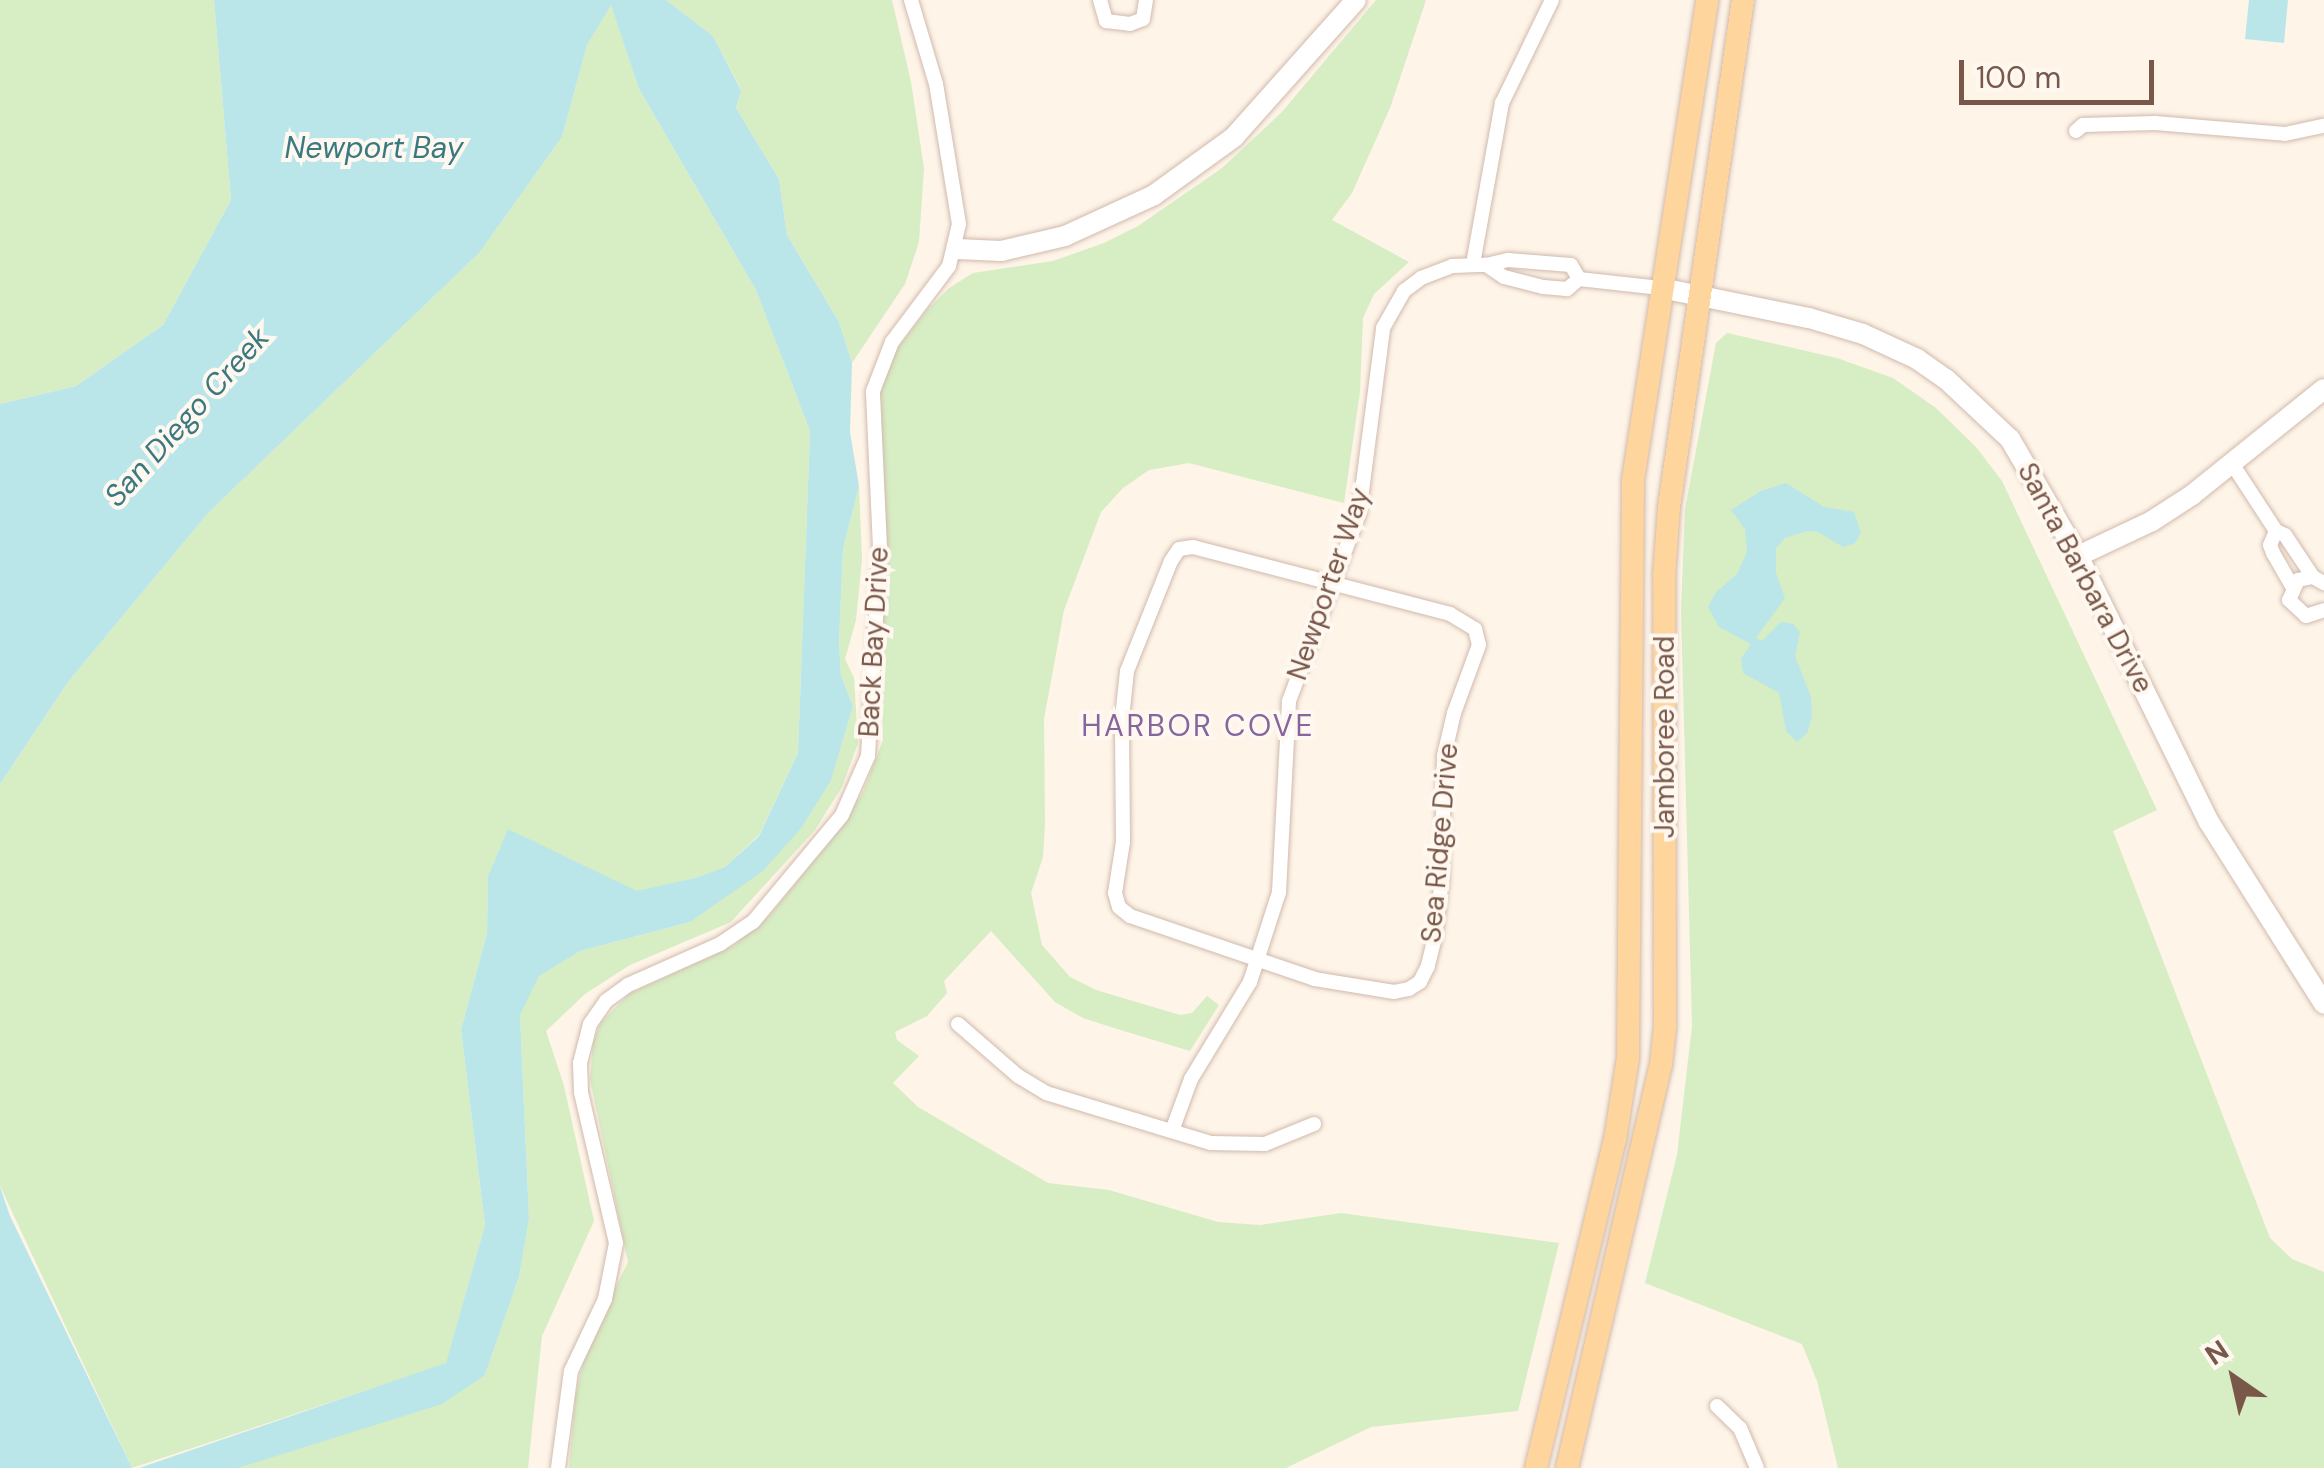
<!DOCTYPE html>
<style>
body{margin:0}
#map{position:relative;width:2324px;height:1468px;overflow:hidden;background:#fef4e8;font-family:"DM Sans",sans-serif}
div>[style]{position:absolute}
.green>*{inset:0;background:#d7edc4}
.water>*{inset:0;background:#bae6e9}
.roads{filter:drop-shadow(0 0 2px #d1baac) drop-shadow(0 0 2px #d1baac)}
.street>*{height:14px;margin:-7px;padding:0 7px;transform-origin:7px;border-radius:7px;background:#fff}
.secondary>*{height:20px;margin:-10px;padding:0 10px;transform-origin:10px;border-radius:10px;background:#fff}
.primary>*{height:22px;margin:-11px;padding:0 11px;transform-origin:11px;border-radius:11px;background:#ffd59e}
span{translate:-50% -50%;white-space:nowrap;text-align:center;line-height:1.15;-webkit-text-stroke:8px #fff8f0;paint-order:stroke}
.street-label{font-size:28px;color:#7a5849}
.water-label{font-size:30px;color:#3b7980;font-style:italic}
.neighbourhood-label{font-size:30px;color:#87659d;letter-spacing:2.5px}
.north{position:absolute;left:2184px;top:1328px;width:100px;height:100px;-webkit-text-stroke:8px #fff8f0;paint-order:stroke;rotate:326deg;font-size:28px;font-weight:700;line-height:40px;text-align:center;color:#7a5849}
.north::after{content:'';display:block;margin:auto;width:35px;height:45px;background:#7a5849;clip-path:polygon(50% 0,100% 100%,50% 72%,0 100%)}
.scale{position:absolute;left:1959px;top:60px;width:195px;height:45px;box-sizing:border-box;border:5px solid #7a5849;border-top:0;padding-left:12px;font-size:30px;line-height:35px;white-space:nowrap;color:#7a5849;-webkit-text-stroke:8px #fff8f0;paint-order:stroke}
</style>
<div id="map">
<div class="green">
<div style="clip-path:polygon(0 0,214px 0,231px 200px,163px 325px,76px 386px,0 404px)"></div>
<div style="clip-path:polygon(666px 0,892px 0,911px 82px,924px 168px,919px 242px,905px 284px,852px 363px,839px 322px,787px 235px,779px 179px,736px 108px,741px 89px,713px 36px)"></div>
<div style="clip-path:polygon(1376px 0,1426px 0,1390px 108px,1352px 193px,1332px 220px,1409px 262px,1374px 294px,1363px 318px,1360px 392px,1344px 503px,1189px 463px,1149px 470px,1123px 488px,1101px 512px,1064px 610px,1044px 719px,1045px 824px,1043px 857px,1031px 893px,1042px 945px,1070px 977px,1096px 990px,1180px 1015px,1192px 1013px,1207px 996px,1219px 1005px,1190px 1051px,1114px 1028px,1083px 1018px,1055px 1002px,991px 931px,944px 981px,947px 993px,927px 1016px,895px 1032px,897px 1040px,919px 1056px,893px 1083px,918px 1107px,1048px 1183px,1109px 1190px,1218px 1222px,1260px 1225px,1341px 1213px,1559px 1243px,1518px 1411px,1371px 1427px,1286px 1468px,569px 1468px,575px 1398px,587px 1345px,628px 1262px,590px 1079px,593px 1042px,601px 1022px,629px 994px,733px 946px,770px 915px,838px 831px,863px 792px,883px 740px,881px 653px,888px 554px,878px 404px,889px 359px,927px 310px,949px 288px,973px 273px,1053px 261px,1104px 243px,1138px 226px,1222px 168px,1281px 113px)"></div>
<div style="clip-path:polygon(611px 4px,639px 89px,756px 290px,810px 431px,798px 753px,759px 835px,725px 867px,695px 878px,638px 892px,508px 830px,488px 876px,487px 933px,461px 1030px,485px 1225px,446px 1364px,132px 1468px,0 1186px,0 784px,68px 682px,208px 513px,479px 253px,562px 137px,587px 45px)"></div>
<div style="clip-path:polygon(1727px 333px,1837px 358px,1893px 378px,1936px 408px,1976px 447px,2002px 481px,2157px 810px,2113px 831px,2270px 1238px,2292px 1259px,2324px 1272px,2324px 1468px,1838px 1468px,1817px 1381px,1802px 1344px,1645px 1283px,1677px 1155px,1692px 1026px,1681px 610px,1685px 509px,1716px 343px)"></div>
<div style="clip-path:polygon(859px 486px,862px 559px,856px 620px,845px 659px,854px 678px,858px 743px,842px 787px,815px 830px,731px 922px,630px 965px,585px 994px,546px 1031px,564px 1086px,594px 1221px,542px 1336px,528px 1468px,238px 1468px,485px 1375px,519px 1277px,529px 1217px,520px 1015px,539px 975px,580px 951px,690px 922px,831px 779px,853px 706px,841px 676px,839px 641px,843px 549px)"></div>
</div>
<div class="water">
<div style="clip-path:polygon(214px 0,666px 0,713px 36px,741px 90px,736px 108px,779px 179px,787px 235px,839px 322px,852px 363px,850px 432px,859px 486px,843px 549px,839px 641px,841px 676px,853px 706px,831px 780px,802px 827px,763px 871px,690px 922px,580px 951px,539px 976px,520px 1015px,529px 1218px,519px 1277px,485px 1375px,442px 1404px,238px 1468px,139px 1468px,446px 1363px,485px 1225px,461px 1030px,487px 933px,488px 876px,508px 829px,637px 891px,695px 878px,725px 867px,759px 836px,798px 753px,810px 431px,756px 290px,639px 89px,611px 5px,587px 45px,562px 137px,479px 253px,208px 513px,68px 682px,0 784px,0 404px,76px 386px,163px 325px,231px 200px)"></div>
<div style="clip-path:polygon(2249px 0,2288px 0,2284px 43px,2245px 39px)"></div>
<div style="clip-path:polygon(1786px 483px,1824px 507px,1854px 512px,1861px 533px,1855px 543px,1843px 547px,1818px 532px,1807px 531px,1785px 538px,1776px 548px,1776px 573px,1785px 598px,1756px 638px,1762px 641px,1781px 622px,1793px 624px,1800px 632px,1795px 656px,1811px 697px,1812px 717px,1807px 733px,1797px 742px,1786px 731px,1779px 693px,1743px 673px,1741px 659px,1751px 644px,1719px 627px,1708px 607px,1716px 592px,1737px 574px,1747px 552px,1745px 529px,1731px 510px,1761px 491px)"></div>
<div style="clip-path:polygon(0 1187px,10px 1216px,132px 1468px,0 1468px)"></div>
</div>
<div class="roads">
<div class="street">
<div style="left:1100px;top:0;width:22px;rotate:74deg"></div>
<div style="left:1106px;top:21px;width:24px;rotate:7deg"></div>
<div style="left:1130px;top:24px;width:14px;rotate:-21deg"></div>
<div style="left:1143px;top:19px;width:19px;rotate:-81deg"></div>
<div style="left:2076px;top:131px;width:9px;rotate:-41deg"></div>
<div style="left:2083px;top:125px;width:72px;rotate:-1.6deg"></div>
<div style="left:2155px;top:123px;width:130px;rotate:4.8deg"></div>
<div style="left:2285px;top:134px;width:40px;rotate:-12deg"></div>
<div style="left:1508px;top:260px;width:63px;rotate:4.5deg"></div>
<div style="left:1571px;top:265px;width:16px;rotate:60deg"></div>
<div style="left:1579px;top:279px;width:16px;rotate:140deg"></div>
<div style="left:1567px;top:289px;width:24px;rotate:-175deg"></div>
<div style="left:1543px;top:287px;width:40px;rotate:-165.6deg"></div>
<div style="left:1504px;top:277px;width:22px;rotate:-146deg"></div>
<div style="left:1486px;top:265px;width:23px;rotate:-13deg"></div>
<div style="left:1473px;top:264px;width:164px;rotate:-79.8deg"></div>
<div style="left:1502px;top:103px;width:114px;rotate:-64.1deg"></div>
<div style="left:1579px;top:279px;width:82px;rotate:6.3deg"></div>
<div style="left:2231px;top:462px;width:82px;rotate:56.9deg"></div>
<div style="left:2276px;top:531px;width:10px;rotate:24deg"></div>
<div style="left:2285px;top:535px;width:50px;rotate:56.3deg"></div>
<div style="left:2313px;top:577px;width:13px;rotate:29deg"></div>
<div style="left:2276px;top:531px;width:15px;rotate:113deg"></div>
<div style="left:2270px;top:545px;width:9px;rotate:69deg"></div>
<div style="left:2273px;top:553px;width:38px;rotate:60deg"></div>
<div style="left:1193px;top:547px;width:266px;rotate:14.6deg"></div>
<div style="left:1450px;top:614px;width:29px;rotate:31deg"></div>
<div style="left:1475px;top:629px;width:16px;rotate:76deg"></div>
<div style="left:1479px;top:645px;width:72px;rotate:110.2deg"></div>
<div style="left:1454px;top:713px;width:44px;rotate:103.1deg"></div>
<div style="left:1444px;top:756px;width:123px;rotate:90.9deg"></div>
<div style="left:1442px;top:879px;width:58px;rotate:96.9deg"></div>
<div style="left:1435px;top:937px;width:30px;rotate:104deg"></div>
<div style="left:1428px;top:966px;width:18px;rotate:117deg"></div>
<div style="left:1420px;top:982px;width:13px;rotate:148deg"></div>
<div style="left:1409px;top:989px;width:15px;rotate:169deg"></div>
<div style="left:1394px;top:992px;width:80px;rotate:-170.7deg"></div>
<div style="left:1315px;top:979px;width:195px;rotate:-161.2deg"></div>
<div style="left:1130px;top:916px;width:14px;rotate:-141deg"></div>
<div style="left:1119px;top:907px;width:15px;rotate:-106deg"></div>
<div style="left:1115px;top:893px;width:52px;rotate:-81.1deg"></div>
<div style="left:1123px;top:842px;width:124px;rotate:-90.5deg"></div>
<div style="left:1122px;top:718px;width:47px;rotate:-83.9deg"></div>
<div style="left:1127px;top:671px;width:118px;rotate:-68.2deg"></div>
<div style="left:1171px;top:561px;width:14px;rotate:-56deg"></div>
<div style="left:1179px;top:549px;width:14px;rotate:-8deg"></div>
<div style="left:2313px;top:577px;width:15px;rotate:169deg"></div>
<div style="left:2298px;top:580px;width:22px;rotate:114deg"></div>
<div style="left:2289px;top:600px;width:23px;rotate:43deg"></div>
<div style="left:2306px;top:616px;width:19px;rotate:-18deg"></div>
<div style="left:958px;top:1024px;width:79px;rotate:40.9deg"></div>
<div style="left:1018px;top:1076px;width:33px;rotate:31deg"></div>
<div style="left:1046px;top:1093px;width:172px;rotate:16.9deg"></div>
<div style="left:1211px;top:1143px;width:54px;rotate:1.1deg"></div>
<div style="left:1265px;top:1144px;width:53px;rotate:-22.2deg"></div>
<div style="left:1173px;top:1128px;width:52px;rotate:-69.8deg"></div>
<div style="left:1191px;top:1079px;width:114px;rotate:-58.7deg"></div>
<div style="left:1250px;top:982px;width:95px;rotate:-72.1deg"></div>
<div style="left:1279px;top:892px;width:191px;rotate:-87deg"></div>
<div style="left:1289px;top:701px;width:200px;rotate:-69.5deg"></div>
<div style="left:1359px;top:514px;width:188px;rotate:-82.6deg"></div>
<div style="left:1383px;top:328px;width:43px;rotate:-60.4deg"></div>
<div style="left:1404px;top:291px;width:21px;rotate:-37deg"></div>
<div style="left:1421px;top:278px;width:33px;rotate:-21deg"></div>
<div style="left:1452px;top:266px;width:34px;rotate:-2deg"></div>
<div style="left:1717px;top:1406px;width:32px;rotate:44deg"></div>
<div style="left:1740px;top:1428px;width:43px;rotate:67deg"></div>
<div style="left:558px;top:1468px;width:98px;rotate:-82.4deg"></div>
<div style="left:571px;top:1371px;width:80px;rotate:-64.7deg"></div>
<div style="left:605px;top:1299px;width:57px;rotate:-78.9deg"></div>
<div style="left:616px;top:1243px;width:155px;rotate:-103.1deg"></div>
<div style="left:581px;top:1092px;width:29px;rotate:-92deg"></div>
<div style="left:580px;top:1063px;width:40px;rotate:-75.6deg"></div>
<div style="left:590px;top:1024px;width:28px;rotate:-55deg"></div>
<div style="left:606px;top:1001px;width:27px;rotate:-36deg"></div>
<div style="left:628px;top:985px;width:101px;rotate:-24deg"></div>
<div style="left:720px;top:944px;width:40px;rotate:-34deg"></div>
<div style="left:753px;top:922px;width:139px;rotate:-50.2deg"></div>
<div style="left:842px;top:815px;width:64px;rotate:-66.2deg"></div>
<div style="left:868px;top:756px;width:208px;rotate:-86.7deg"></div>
<div style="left:880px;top:548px;width:157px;rotate:-92.6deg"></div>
<div style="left:873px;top:391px;width:53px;rotate:-68.8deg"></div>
<div style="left:892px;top:342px;width:95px;rotate:-53.1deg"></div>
<div style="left:949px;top:266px;width:43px;rotate:-76.6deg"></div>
<div style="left:959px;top:224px;width:142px;rotate:-99.3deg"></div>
<div style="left:936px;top:84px;width:88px;rotate:-106.6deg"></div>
</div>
<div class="secondary">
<div style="left:957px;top:249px;width:44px;rotate:2.6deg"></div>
<div style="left:1001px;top:251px;width:66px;rotate:-13.2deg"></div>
<div style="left:1065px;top:236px;width:98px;rotate:-24.7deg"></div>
<div style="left:1154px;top:195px;width:99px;rotate:-35.9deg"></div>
<div style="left:1234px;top:137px;width:183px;rotate:-48.3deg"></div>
<div style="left:1661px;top:288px;width:151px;rotate:11.5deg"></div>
<div style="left:1809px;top:318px;width:56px;rotate:16.5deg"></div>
<div style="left:1863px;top:334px;width:60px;rotate:24.8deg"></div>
<div style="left:1917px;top:359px;width:35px;rotate:35deg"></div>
<div style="left:1946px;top:379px;width:88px;rotate:43.2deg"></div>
<div style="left:2010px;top:439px;width:135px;rotate:59.8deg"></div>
<div style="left:2078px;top:556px;width:297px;rotate:63.8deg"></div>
<div style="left:2209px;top:822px;width:215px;rotate:57.7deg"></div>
<div style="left:2078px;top:556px;width:82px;rotate:-25.3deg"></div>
<div style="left:2152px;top:521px;width:48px;rotate:-33deg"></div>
<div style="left:2192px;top:495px;width:169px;rotate:-38.8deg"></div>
</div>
<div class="primary">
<div style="left:1536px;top:1468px;width:337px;rotate:-76.5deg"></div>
<div style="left:1615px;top:1140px;width:83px;rotate:-81deg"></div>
<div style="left:1628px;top:1058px;width:578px;rotate:-89.5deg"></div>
<div style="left:1633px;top:480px;width:486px;rotate:-81.2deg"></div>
<div style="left:1567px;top:1468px;width:414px;rotate:-76.9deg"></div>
<div style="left:1661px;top:1065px;width:39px;rotate:-84deg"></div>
<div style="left:1665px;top:1026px;width:451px;rotate:-90.1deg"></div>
<div style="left:1664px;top:575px;width:68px;rotate:-85.8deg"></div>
<div style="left:1669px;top:507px;width:512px;rotate:-81.7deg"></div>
</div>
</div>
<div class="street-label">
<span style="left:2085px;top:578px;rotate:62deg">Santa Barbara Drive</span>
<span style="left:1329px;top:584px;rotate:-71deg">Newporter Way</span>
<span style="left:874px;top:642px;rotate:-87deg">Back Bay Drive</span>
<span style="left:1665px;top:737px;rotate:-90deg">Jamboree Road</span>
<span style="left:1440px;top:843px;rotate:-85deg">Sea Ridge Drive</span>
</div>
<div class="water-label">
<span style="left:374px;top:148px">Newport Bay</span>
<span style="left:187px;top:417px;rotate:-48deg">San Diego Creek</span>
</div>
<div class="neighbourhood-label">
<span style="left:1198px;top:726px">HARBOR COVE</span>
</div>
<div class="north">N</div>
<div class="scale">100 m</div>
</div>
